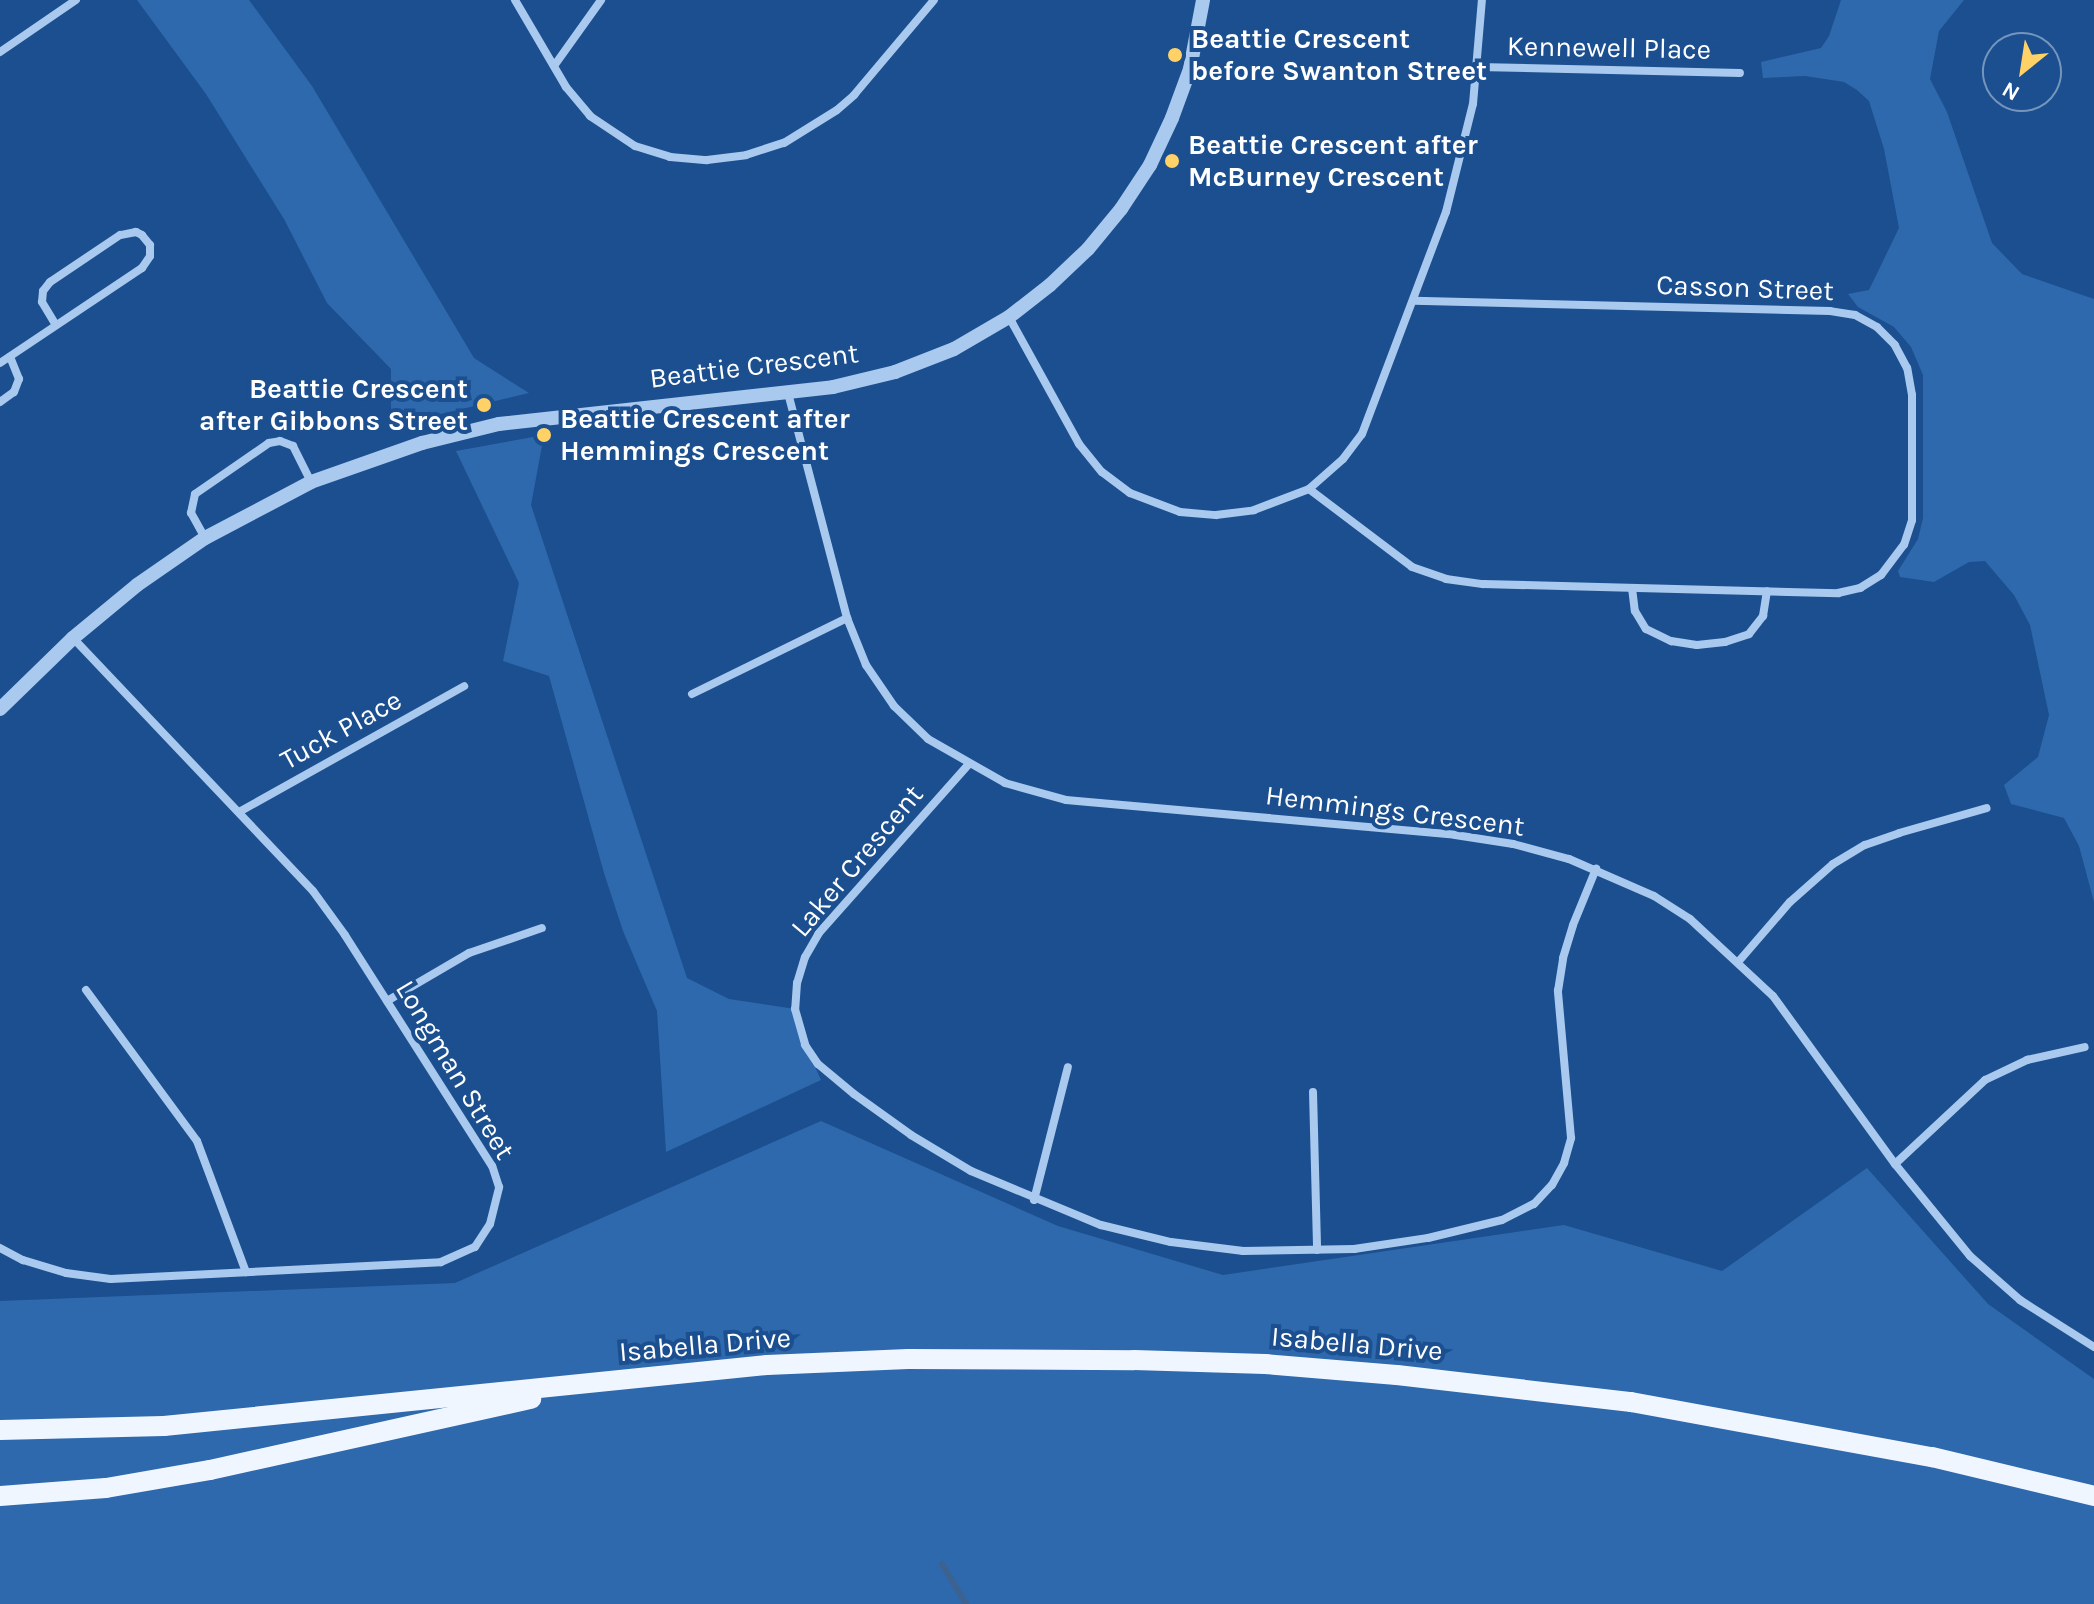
<!DOCTYPE html>
<style>
body{margin:0}
#map{position:relative;width:2094px;height:1604px;overflow:hidden;background:#1b4f8f;font-family:Karla,sans-serif}
div>[style]{position:absolute}
.green>*{inset:0;background:#2e69ad}
.stream>*{height:6px;margin:-3px;padding:0 3px;transform-origin:3px;border-radius:3px;background:#3c6290}
.minor>*{height:8px;margin:-4px;padding:0 4px;transform-origin:4px;border-radius:4px;background:#a9c9ee}
.tertiary>*{height:14px;margin:-7px;padding:0 7px;transform-origin:7px;border-radius:7px;background:#a9c9ee}
.primary>*{height:20px;margin:-10px;padding:0 10px;transform-origin:10px;border-radius:10px;background:#f0f6ff}
.dots>*{width:22px;height:22px;translate:-50% -50%;box-sizing:border-box;border:4px solid #1b4f8f;border-radius:50%}
span{translate:-50% -50%;white-space:nowrap;text-align:center;line-height:1.15;-webkit-text-stroke:8px #1b4f8f;paint-order:stroke}
.poi-label{font-size:28px;color:#fff;font-weight:700}
.left{translate:0 -50%;text-align:left}
.right{translate:-100% -50%;text-align:right}
.street-label{font-size:28px;color:#fff}
.north{position:absolute;left:1982px;top:32px;width:80px;height:80px;box-sizing:border-box;background:#1b4f8f;border:2px solid #7695bc;border-radius:50%;rotate:210deg;font-size:22px;font-weight:700;line-height:32px;text-align:center;color:#fff}
.north::after{content:'';display:block;margin:auto;width:28px;height:36px;background:#ffd166;clip-path:polygon(50% 0,100% 100%,50% 72%,0 100%)}
</style>
<div id="map">
<div class="green">
<div style="clip-path:polygon(137px 0,249px 0,312px 86px,474px 358px,529px 393px,391px 426px,391px 369px,327px 303px,284px 219px,206px 94px)"></div>
<div style="clip-path:polygon(1841px 0,1964px 0,1939px 31px,1930px 79px,1947px 112px,1992px 243px,2022px 274px,2094px 299px,2094px 902px,2079px 846px,2064px 818px,2011px 804px,2004px 785px,2038px 757px,2049px 715px,2030px 625px,2014px 595px,1985px 561px,1969px 562px,1934px 582px,1900px 577px,1898px 571px,1918px 539px,1923px 518px,1923px 375px,1911px 347px,1894px 327px,1858px 307px,1848px 294px,1869px 290px,1899px 228px,1884px 149px,1869px 101px,1857px 90px,1844px 82px,1805px 76px,1763px 78px,1761px 62px,1821px 48px,1829px 36px)"></div>
<div style="clip-path:polygon(544px 435px,531px 505px,687px 978px,729px 999px,795px 1009px,802px 1037px,821px 1080px,666px 1152px,657px 1011px,623px 931px,604px 873px,549px 676px,503px 661px,519px 583px,456px 451px)"></div>
<div style="clip-path:polygon(821px 1121px,1058px 1226px,1223px 1275px,1564px 1225px,1722px 1271px,1867px 1168px,1988px 1304px,2094px 1379px,2094px 1604px,0 1604px,0 1301px,455px 1283px)"></div>
</div>
<div class="stream">
<div style="left:942px;top:1564px;width:47px;rotate:59deg"></div>
</div>
<div class="minor">
<div style="left:515px;top:0;width:101px;rotate:59.6deg"></div>
<div style="left:566px;top:87px;width:38px;rotate:50deg"></div>
<div style="left:590px;top:116px;width:54px;rotate:33.7deg"></div>
<div style="left:635px;top:146px;width:37px;rotate:17deg"></div>
<div style="left:670px;top:157px;width:37px;rotate:5deg"></div>
<div style="left:707px;top:160px;width:39px;rotate:-7deg"></div>
<div style="left:746px;top:155px;width:40px;rotate:-18deg"></div>
<div style="left:784px;top:143px;width:62px;rotate:-31.9deg"></div>
<div style="left:837px;top:110px;width:23px;rotate:-41deg"></div>
<div style="left:854px;top:95px;width:124px;rotate:-49.9deg"></div>
<div style="left:0;top:52px;width:92px;rotate:-34.4deg"></div>
<div style="left:554px;top:66px;width:81px;rotate:-54.5deg"></div>
<div style="left:1478px;top:67px;width:262px;rotate:1.3deg"></div>
<div style="left:1009px;top:317px;width:145px;rotate:61.1deg"></div>
<div style="left:1079px;top:444px;width:36px;rotate:51deg"></div>
<div style="left:1102px;top:472px;width:35px;rotate:37deg"></div>
<div style="left:1130px;top:493px;width:53px;rotate:20.8deg"></div>
<div style="left:1180px;top:512px;width:36px;rotate:5deg"></div>
<div style="left:1216px;top:515px;width:38px;rotate:-7deg"></div>
<div style="left:1254px;top:510px;width:59px;rotate:-20.9deg"></div>
<div style="left:1309px;top:489px;width:45px;rotate:-41.4deg"></div>
<div style="left:1343px;top:459px;width:31px;rotate:-53deg"></div>
<div style="left:1362px;top:434px;width:237px;rotate:-69.3deg"></div>
<div style="left:1446px;top:212px;width:111px;rotate:-76deg"></div>
<div style="left:1473px;top:104px;width:104px;rotate:-85.1deg"></div>
<div style="left:0;top:363px;width:171px;rotate:-33.8deg"></div>
<div style="left:142px;top:268px;width:14px;rotate:-56deg"></div>
<div style="left:150px;top:256px;width:11px;rotate:-90deg"></div>
<div style="left:150px;top:245px;width:13px;rotate:-129deg"></div>
<div style="left:142px;top:235px;width:7px;rotate:-153deg"></div>
<div style="left:136px;top:232px;width:16px;rotate:169deg"></div>
<div style="left:120px;top:235px;width:84px;rotate:146.1deg"></div>
<div style="left:50px;top:282px;width:11px;rotate:128deg"></div>
<div style="left:43px;top:291px;width:11px;rotate:95deg"></div>
<div style="left:42px;top:302px;width:27px;rotate:59deg"></div>
<div style="left:788px;top:393px;width:233px;rotate:75.3deg"></div>
<div style="left:847px;top:618px;width:51px;rotate:68deg"></div>
<div style="left:866px;top:665px;width:50px;rotate:55.7deg"></div>
<div style="left:894px;top:706px;width:47px;rotate:44.1deg"></div>
<div style="left:928px;top:739px;width:89px;rotate:29.7deg"></div>
<div style="left:1005px;top:783px;width:63px;rotate:15.6deg"></div>
<div style="left:1066px;top:800px;width:391px;rotate:5.1deg"></div>
<div style="left:1455px;top:835px;width:59px;rotate:8.8deg"></div>
<div style="left:1513px;top:844px;width:58px;rotate:15deg"></div>
<div style="left:1569px;top:859px;width:93px;rotate:23.5deg"></div>
<div style="left:1654px;top:896px;width:43px;rotate:32.6deg"></div>
<div style="left:1690px;top:919px;width:113px;rotate:42.9deg"></div>
<div style="left:1773px;top:996px;width:208px;rotate:54deg"></div>
<div style="left:1895px;top:1164px;width:119px;rotate:50.8deg"></div>
<div style="left:1970px;top:1256px;width:67px;rotate:41.3deg"></div>
<div style="left:2020px;top:1300px;width:88px;rotate:32.4deg"></div>
<div style="left:0;top:402px;width:17px;rotate:-36deg"></div>
<div style="left:14px;top:392px;width:14px;rotate:-69deg"></div>
<div style="left:19px;top:379px;width:24px;rotate:-112deg"></div>
<div style="left:1309px;top:489px;width:129px;rotate:37.1deg"></div>
<div style="left:1412px;top:567px;width:36px;rotate:19deg"></div>
<div style="left:1446px;top:579px;width:37px;rotate:8deg"></div>
<div style="left:1483px;top:584px;width:355px;rotate:1.5deg"></div>
<div style="left:1838px;top:593px;width:23px;rotate:-13deg"></div>
<div style="left:1860px;top:588px;width:25px;rotate:-32deg"></div>
<div style="left:1881px;top:575px;width:38px;rotate:-53deg"></div>
<div style="left:1904px;top:545px;width:26px;rotate:-72deg"></div>
<div style="left:1912px;top:520px;width:125px;rotate:-90deg"></div>
<div style="left:1912px;top:395px;width:27px;rotate:-100deg"></div>
<div style="left:1907px;top:368px;width:26px;rotate:-118deg"></div>
<div style="left:1895px;top:345px;width:25px;rotate:-135deg"></div>
<div style="left:1877px;top:327px;width:25px;rotate:-151deg"></div>
<div style="left:1855px;top:315px;width:25px;rotate:-171deg"></div>
<div style="left:1830px;top:311px;width:416px;rotate:-178.6deg"></div>
<div style="left:205px;top:538px;width:29px;rotate:-119deg"></div>
<div style="left:191px;top:513px;width:19px;rotate:-78deg"></div>
<div style="left:195px;top:494px;width:90px;rotate:-34.6deg"></div>
<div style="left:269px;top:443px;width:11px;rotate:-10deg"></div>
<div style="left:280px;top:441px;width:14px;rotate:21deg"></div>
<div style="left:293px;top:446px;width:40px;rotate:63.4deg"></div>
<div style="left:1632px;top:588px;width:23px;rotate:83deg"></div>
<div style="left:1635px;top:611px;width:21px;rotate:59deg"></div>
<div style="left:1646px;top:629px;width:28px;rotate:26deg"></div>
<div style="left:1671px;top:641px;width:26px;rotate:9deg"></div>
<div style="left:1697px;top:645px;width:28px;rotate:-6deg"></div>
<div style="left:1725px;top:642px;width:25px;rotate:-18deg"></div>
<div style="left:1749px;top:634px;width:23px;rotate:-52deg"></div>
<div style="left:1763px;top:616px;width:25px;rotate:-81deg"></div>
<div style="left:692px;top:694px;width:173px;rotate:-26.1deg"></div>
<div style="left:968px;top:765px;width:225px;rotate:131.6deg"></div>
<div style="left:819px;top:933px;width:28px;rotate:120deg"></div>
<div style="left:805px;top:957px;width:27px;rotate:107deg"></div>
<div style="left:797px;top:983px;width:26px;rotate:94deg"></div>
<div style="left:795px;top:1009px;width:37px;rotate:74deg"></div>
<div style="left:805px;top:1045px;width:23px;rotate:56deg"></div>
<div style="left:818px;top:1064px;width:47px;rotate:39.8deg"></div>
<div style="left:854px;top:1094px;width:70px;rotate:35.7deg"></div>
<div style="left:911px;top:1135px;width:70px;rotate:31deg"></div>
<div style="left:971px;top:1171px;width:141px;rotate:22.6deg"></div>
<div style="left:1101px;top:1225px;width:72px;rotate:13.7deg"></div>
<div style="left:1171px;top:1242px;width:73px;rotate:7.1deg"></div>
<div style="left:1243px;top:1251px;width:111px;rotate:-1deg"></div>
<div style="left:1354px;top:1249px;width:75px;rotate:-8.5deg"></div>
<div style="left:1428px;top:1238px;width:76px;rotate:-13.7deg"></div>
<div style="left:1502px;top:1220px;width:36px;rotate:-27deg"></div>
<div style="left:1534px;top:1204px;width:26px;rotate:-47deg"></div>
<div style="left:1552px;top:1185px;width:25px;rotate:-61deg"></div>
<div style="left:1564px;top:1163px;width:26px;rotate:-74deg"></div>
<div style="left:1571px;top:1138px;width:148px;rotate:-95.1deg"></div>
<div style="left:1558px;top:991px;width:33px;rotate:-81deg"></div>
<div style="left:1563px;top:958px;width:34px;rotate:-73deg"></div>
<div style="left:1573px;top:925px;width:61px;rotate:-67.7deg"></div>
<div style="left:239px;top:812px;width:258px;rotate:-29.2deg"></div>
<div style="left:1739px;top:961px;width:78px;rotate:-49.2deg"></div>
<div style="left:1790px;top:902px;width:57px;rotate:-41.5deg"></div>
<div style="left:1833px;top:864px;width:37px;rotate:-31deg"></div>
<div style="left:1865px;top:845px;width:36px;rotate:-19deg"></div>
<div style="left:1899px;top:833px;width:91px;rotate:-15.9deg"></div>
<div style="left:86px;top:990px;width:187px;rotate:53.7deg"></div>
<div style="left:197px;top:1141px;width:140px;rotate:69.5deg"></div>
<div style="left:387px;top:1001px;width:95px;rotate:-30.3deg"></div>
<div style="left:469px;top:953px;width:77px;rotate:-18.9deg"></div>
<div style="left:1313px;top:1092px;width:158px;rotate:88.5deg"></div>
<div style="left:1895px;top:1164px;width:123px;rotate:-43deg"></div>
<div style="left:1985px;top:1080px;width:47px;rotate:-25.5deg"></div>
<div style="left:2027px;top:1060px;width:59px;rotate:-12.6deg"></div>
<div style="left:1034px;top:1200px;width:137px;rotate:-75.7deg"></div>
<div style="left:0;top:1248px;width:26px;rotate:28deg"></div>
<div style="left:23px;top:1260px;width:45px;rotate:16.8deg"></div>
<div style="left:66px;top:1273px;width:45px;rotate:7.6deg"></div>
<div style="left:111px;top:1279px;width:330px;rotate:-2.9deg"></div>
<div style="left:441px;top:1262px;width:37px;rotate:-24deg"></div>
<div style="left:475px;top:1247px;width:27px;rotate:-57deg"></div>
<div style="left:490px;top:1224px;width:38px;rotate:-76deg"></div>
<div style="left:499px;top:1187px;width:22px;rotate:-108deg"></div>
<div style="left:492px;top:1166px;width:274px;rotate:-122.5deg"></div>
<div style="left:345px;top:935px;width:54px;rotate:-126deg"></div>
<div style="left:313px;top:891px;width:349px;rotate:-133.5deg"></div>
</div>
<div class="tertiary">
<div style="left:0;top:709px;width:102px;rotate:-44.2deg"></div>
<div style="left:73px;top:638px;width:83px;rotate:-39.6deg"></div>
<div style="left:137px;top:585px;width:83px;rotate:-34.7deg"></div>
<div style="left:205px;top:538px;width:120px;rotate:-27.8deg"></div>
<div style="left:311px;top:482px;width:118px;rotate:-19.4deg"></div>
<div style="left:422px;top:443px;width:79px;rotate:-13.9deg"></div>
<div style="left:499px;top:424px;width:336px;rotate:-6.3deg"></div>
<div style="left:833px;top:387px;width:64px;rotate:-13.6deg"></div>
<div style="left:895px;top:372px;width:63px;rotate:-21.3deg"></div>
<div style="left:954px;top:349px;width:64px;rotate:-30.2deg"></div>
<div style="left:1009px;top:317px;width:52px;rotate:-38deg"></div>
<div style="left:1050px;top:285px;width:52px;rotate:-43.5deg"></div>
<div style="left:1088px;top:249px;width:52px;rotate:-50.5deg"></div>
<div style="left:1121px;top:209px;width:53px;rotate:-56.6deg"></div>
<div style="left:1150px;top:165px;width:52px;rotate:-64.9deg"></div>
<div style="left:1172px;top:118px;width:52px;rotate:-69.8deg"></div>
<div style="left:1190px;top:69px;width:70px;rotate:-79.3deg"></div>
</div>
<div class="primary">
<div style="left:0;top:1430px;width:164px;rotate:-1.4deg"></div>
<div style="left:164px;top:1426px;width:606px;rotate:-5.78deg"></div>
<div style="left:767px;top:1365px;width:141px;rotate:-2.4deg"></div>
<div style="left:908px;top:1359px;width:226px;rotate:0.3deg"></div>
<div style="left:1134px;top:1360px;width:131px;rotate:1.7deg"></div>
<div style="left:1265px;top:1364px;width:132px;rotate:4.8deg"></div>
<div style="left:1397px;top:1375px;width:236px;rotate:6.6deg"></div>
<div style="left:1631px;top:1402px;width:306px;rotate:10.4deg"></div>
<div style="left:1932px;top:1457px;width:167px;rotate:13.5deg"></div>
<div style="left:0;top:1496px;width:106px;rotate:-4.3deg"></div>
<div style="left:106px;top:1488px;width:106px;rotate:-9.8deg"></div>
<div style="left:210px;top:1470px;width:329px;rotate:-12.5deg"></div>
</div>
<div class="dots">
<div style="left:1175px;top:55px;background:#ffd166"></div>
<div style="left:1172px;top:161px;background:#ffd166"></div>
<div style="left:484px;top:405px;background:#ffd166"></div>
<div style="left:544px;top:435px;background:#ffd166"></div>
</div>
<div class="poi-label">
<span class="left" style="left:1191px;top:55px">Beattie Crescent<br>before Swanton Street</span>
<span class="left" style="left:1188px;top:161px">Beattie Crescent after<br>McBurney Crescent</span>
<span class="right" style="left:468px;top:405px">Beattie Crescent<br>after Gibbons Street</span>
<span class="left" style="left:560px;top:435px">Beattie Crescent after<br>Hemmings Crescent</span>
</div>
<div class="street-label">
<span style="left:1609px;top:48px;rotate:1deg">Kennewell Place</span>
<span style="left:1745px;top:288px;rotate:2deg">Casson Street</span>
<span style="left:754px;top:366px;rotate:-7deg">Beattie Crescent</span>
<span style="left:341px;top:730px;rotate:-29deg">Tuck Place</span>
<span style="left:1395px;top:811px;rotate:7deg">Hemmings Crescent</span>
<span style="left:857px;top:861px;rotate:-50deg">Laker Crescent</span>
<span style="left:455px;top:1070px;rotate:59deg">Longman Street</span>
<span style="left:1357px;top:1344px;rotate:5deg">Isabella Drive</span>
<span style="left:705px;top:1345px;rotate:-5deg">Isabella Drive</span>
</div>
<div class="north">N</div>
</div>
